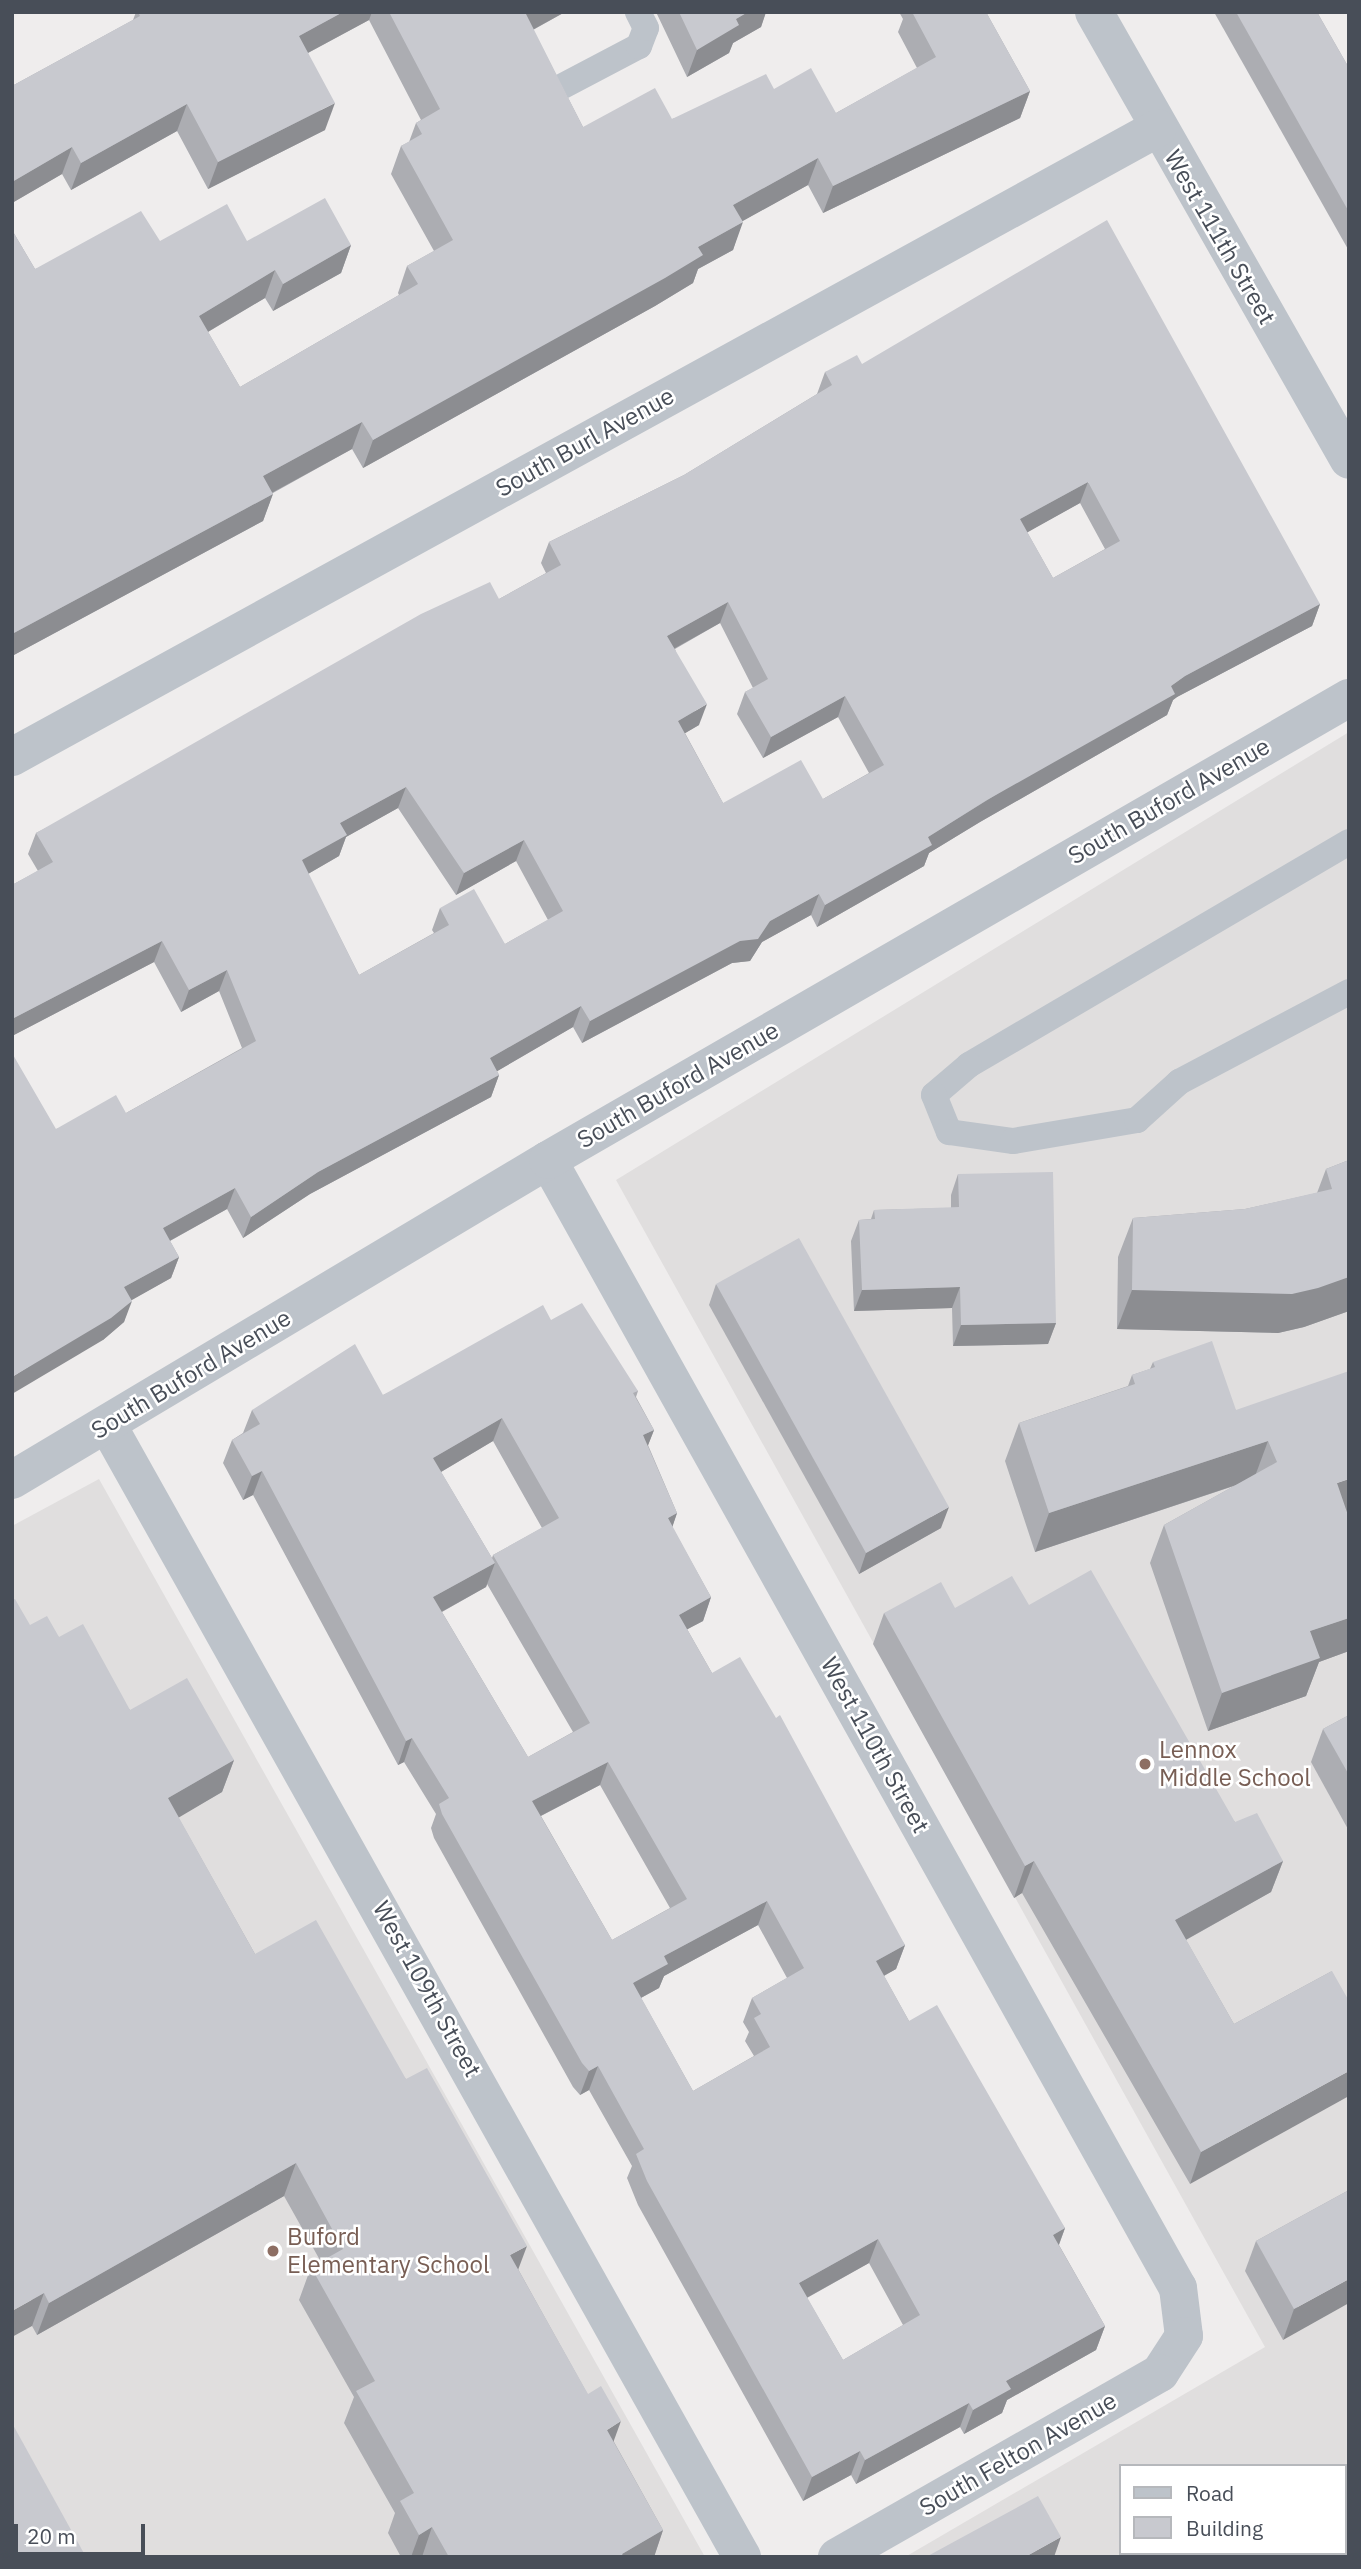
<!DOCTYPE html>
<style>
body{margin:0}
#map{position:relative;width:1361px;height:2569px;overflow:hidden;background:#efeded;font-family:"IBM Plex Sans",sans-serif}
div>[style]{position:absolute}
.education>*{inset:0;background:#e0dede}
.lane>*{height:26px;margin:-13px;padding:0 13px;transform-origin:13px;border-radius:13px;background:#bdc3ca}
.street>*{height:38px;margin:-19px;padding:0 19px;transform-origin:19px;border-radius:19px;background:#bdc3ca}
.wall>*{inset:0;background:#acadb2}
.shaded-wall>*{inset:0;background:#8c8d91}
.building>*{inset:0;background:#c8c9cf}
.dots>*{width:19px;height:19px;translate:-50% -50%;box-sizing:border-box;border:4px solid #fff;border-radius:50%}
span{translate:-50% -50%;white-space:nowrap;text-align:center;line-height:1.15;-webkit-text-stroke:5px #fff;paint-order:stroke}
.street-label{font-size:24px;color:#484e58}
.education-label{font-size:24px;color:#785e54}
.left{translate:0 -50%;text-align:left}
.frame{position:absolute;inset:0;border:14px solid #484e58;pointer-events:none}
.legend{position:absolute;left:1119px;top:2464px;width:228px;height:91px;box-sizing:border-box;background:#fff;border:2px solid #b6b8bc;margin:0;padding:9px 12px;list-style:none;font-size:21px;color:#484e58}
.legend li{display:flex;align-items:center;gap:14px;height:35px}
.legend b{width:35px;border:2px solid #b6b8bc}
.scale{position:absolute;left:14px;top:2524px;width:131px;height:32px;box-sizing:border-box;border:4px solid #484e58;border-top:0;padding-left:9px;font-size:21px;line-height:24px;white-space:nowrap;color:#484e58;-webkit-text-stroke:5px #fff;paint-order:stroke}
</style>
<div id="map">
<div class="education">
<div style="clip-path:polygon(evenodd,1349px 732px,1349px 2557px,905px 2557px,1265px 2347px,616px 1180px,1349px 732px,1121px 2466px,1345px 2466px,1345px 2553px,1121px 2553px,1121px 2466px)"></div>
<div style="clip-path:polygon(99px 1479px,705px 2557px,12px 2557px,12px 1526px)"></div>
</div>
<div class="lane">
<div style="left:561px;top:87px;width:88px;rotate:-27.7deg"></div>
<div style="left:639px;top:46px;width:19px;rotate:-69deg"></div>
<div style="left:646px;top:28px;width:18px;rotate:-117deg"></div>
<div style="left:1349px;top:842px;width:441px;rotate:149.6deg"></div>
<div style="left:969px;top:1065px;width:46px;rotate:139.4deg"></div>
<div style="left:934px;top:1095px;width:40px;rotate:68deg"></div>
<div style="left:949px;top:1132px;width:65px;rotate:8deg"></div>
<div style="left:1013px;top:1141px;width:126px;rotate:-9.6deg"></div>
<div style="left:1137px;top:1120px;width:57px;rotate:-42.1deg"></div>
<div style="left:1179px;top:1082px;width:192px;rotate:-27.9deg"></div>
</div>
<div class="street">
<div style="left:1094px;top:12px;width:515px;rotate:60.35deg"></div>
<div style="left:12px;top:757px;width:1307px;rotate:-28.76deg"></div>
<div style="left:548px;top:1160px;width:1292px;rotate:60.82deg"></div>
<div style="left:1178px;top:2288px;width:48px;rotate:82.9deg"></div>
<div style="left:1184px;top:2336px;width:44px;rotate:123deg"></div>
<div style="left:1160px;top:2373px;width:372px;rotate:150.3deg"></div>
<div style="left:107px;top:1424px;width:1299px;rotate:60.73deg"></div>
<div style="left:12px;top:1480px;width:624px;rotate:-30.84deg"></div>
<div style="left:548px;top:1160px;width:925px;rotate:-29.98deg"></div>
</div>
<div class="wall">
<div style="clip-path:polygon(136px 12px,565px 12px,533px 30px,583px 127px,672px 119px,774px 89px,836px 113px,917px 68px,898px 32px,903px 19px,899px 12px,986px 12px,1030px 91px,1020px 118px,823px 213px,808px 185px,742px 221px,733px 250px,698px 269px,693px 283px,655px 306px,363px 468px,352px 449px,273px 493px,263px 521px,12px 656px,12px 230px,35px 269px,160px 241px,247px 241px,351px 245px,341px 273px,273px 311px,265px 298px,208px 332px,240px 387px,399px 295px,398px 293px,407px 266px,434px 251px,391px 174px,401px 146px,409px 142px,416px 123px,421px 120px,369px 20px,308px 53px,325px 130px,208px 189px,177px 131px,71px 190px,62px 174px,12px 203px,12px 86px,133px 20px)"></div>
<div style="clip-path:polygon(656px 12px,766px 12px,761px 27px,733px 43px,729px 53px,687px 77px)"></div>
<div style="clip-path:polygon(1214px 12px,1317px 12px,1349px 68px,1349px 251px)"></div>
<div style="clip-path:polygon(evenodd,862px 364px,1320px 604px,1312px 626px,1177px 697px,1173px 700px,1167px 715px,980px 822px,929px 853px,924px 866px,817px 927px,811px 915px,762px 942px,750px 961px,732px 963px,582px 1043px,573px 1027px,497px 1071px,499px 1075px,491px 1097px,310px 1194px,243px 1238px,227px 1209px,170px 1241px,179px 1257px,171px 1278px,131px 1300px,124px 1322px,103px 1340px,56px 1129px,126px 1113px,242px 1048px,219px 991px,181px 1012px,154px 962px,12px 1036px,12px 885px,38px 871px,28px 854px,36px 833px,499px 599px,546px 573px,541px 563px,549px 542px,684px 475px,817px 394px,825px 372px,862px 364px,1080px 503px,1105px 549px,1053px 578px,1027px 532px,1080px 503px,862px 364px,720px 623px,753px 688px,745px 692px,737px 714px,763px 758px,838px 717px,869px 773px,823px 799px,723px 803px,685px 733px,699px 725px,675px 649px,720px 623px,862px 364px,398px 808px,456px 895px,516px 861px,548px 920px,505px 944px,440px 908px,432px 930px,434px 933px,359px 975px,308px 874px,339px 856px,346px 837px,398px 808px)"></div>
<div style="clip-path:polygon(1349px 1160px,1349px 1311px,1304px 1327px,1278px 1333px,1117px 1329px,1118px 1257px,1133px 1218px,1245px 1209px,1317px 1193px,1326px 1169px)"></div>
<div style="clip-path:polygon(958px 1174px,1056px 1323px,1048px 1344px,953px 1346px,952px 1308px,854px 1311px,851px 1241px,859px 1220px,871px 1219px,874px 1210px,951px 1208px,951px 1195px)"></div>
<div style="clip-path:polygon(716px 1284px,941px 1528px,859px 1574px,709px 1305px)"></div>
<div style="clip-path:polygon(evenodd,551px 1320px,638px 1391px,636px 1397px,654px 1430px,648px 1445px,677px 1513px,672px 1527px,711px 1597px,703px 1621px,687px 1629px,712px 1673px,905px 1945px,896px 1969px,884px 1976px,909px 2021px,1065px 2228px,1059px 2245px,1105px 2326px,1096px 2350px,1007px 2400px,1002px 2413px,964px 2434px,960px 2427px,856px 2484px,851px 2475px,803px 2501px,638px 2205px,627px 2178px,632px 2166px,589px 2090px,580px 2095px,573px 2087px,434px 1838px,431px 1828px,436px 1814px,404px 1762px,398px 1765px,253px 1495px,243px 1500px,223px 1463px,232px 1440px,243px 1433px,252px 1410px,383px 1395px,551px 1320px,493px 1441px,542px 1528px,493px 1555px,492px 1558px,441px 1472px,493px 1441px,551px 1320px,487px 1584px,573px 1732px,528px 1757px,442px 1612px,486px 1587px,487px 1584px,551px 1320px,600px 1785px,670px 1908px,612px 1940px,541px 1816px,600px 1785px,551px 1320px,758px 1925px,787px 1978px,752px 1998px,743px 2022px,749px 2032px,745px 2041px,754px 2056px,693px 2091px,641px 1998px,659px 1988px,664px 1976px,758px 1925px,551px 1320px,869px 2263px,903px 2325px,843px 2360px,807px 2298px,869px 2263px)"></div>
<div style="clip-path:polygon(1153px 1362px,1236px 1410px,1347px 1513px,1349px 1518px,1349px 1651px,1319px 1662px,1306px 1696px,1208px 1731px,1150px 1563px,1164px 1525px,1234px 1486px,1035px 1552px,1005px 1461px,1019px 1423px,1128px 1386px,1132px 1375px,1150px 1369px)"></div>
<div style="clip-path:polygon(1029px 1605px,1235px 1822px,1283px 1861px,1271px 1892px,1186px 1940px,1234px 2024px,1332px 1971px,1190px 2184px,1022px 1893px,1014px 1898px,873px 1644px,884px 1613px,955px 1608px)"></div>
<div style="clip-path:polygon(30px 1625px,59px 1637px,130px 1710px,234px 1760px,222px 1792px,178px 1817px,255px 1954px,406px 2079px,518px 2269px,663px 2530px,654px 2557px,401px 2557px,388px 2533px,395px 2513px,344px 2423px,354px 2397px,299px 2300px,311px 2267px,321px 2262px,284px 2196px,37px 2335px,32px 2326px)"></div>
<div style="clip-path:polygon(1349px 1715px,1349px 1831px,1311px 1762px,1323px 1729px)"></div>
<div style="clip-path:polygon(1349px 2190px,1283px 2340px,1245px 2271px,1256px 2241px)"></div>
</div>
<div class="shaded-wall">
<div style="clip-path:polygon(343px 12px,372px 12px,369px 20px,289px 63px,299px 36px)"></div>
<div style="clip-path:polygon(525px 12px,565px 12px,514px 40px)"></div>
<div style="clip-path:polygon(748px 12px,766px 12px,761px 27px,733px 43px,729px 53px,687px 77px,697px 50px,736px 19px)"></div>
<div style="clip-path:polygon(1030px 91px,1020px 118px,823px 213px,833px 186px)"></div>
<div style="clip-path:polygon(335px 103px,325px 130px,208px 189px,218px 162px)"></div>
<div style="clip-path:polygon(187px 104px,177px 131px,71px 190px,81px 163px)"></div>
<div style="clip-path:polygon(72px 147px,62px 174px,12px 203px,12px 182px)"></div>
<div style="clip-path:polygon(818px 158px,808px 185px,723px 232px,733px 205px)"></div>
<div style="clip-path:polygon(743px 222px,733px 250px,698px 269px,693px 283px,655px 306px,363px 468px,373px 440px,698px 247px)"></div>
<div style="clip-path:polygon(351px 245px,341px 273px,273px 311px,283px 284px)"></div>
<div style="clip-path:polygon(275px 270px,265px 298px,189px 343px,199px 316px)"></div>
<div style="clip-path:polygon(362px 422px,352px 449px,253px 503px,263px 476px)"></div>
<div style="clip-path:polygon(1088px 482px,1080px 503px,1012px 541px,1020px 519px)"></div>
<div style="clip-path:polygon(273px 494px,263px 521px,12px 656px,12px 634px)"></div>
<div style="clip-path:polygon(728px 602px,720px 623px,659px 657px,667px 636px)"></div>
<div style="clip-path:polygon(1320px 604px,1312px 626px,1177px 697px,1173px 700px,1167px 715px,980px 822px,929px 853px,924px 866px,817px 927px,825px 905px,928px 837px,1171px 686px,1185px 676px)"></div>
<div style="clip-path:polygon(845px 696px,838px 717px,763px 758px,771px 737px)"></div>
<div style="clip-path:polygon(707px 704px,699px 725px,670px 742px,678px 721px)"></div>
<div style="clip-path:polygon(406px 787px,398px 808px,346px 837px,339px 856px,294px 882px,302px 860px,340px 823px)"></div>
<div style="clip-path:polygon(524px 840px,516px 861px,456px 895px,464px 873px)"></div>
<div style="clip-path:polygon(819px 894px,811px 915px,762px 942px,750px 961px,732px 963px,582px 1043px,590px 1021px)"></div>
<div style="clip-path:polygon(162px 941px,154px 962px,12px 1036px,12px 1019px)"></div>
<div style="clip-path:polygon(227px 970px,219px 991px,181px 1012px,189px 990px)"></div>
<div style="clip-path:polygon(581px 1006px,573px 1027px,482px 1080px,490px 1058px)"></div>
<div style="clip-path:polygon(499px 1075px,491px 1097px,310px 1194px,243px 1238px,251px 1217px,318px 1172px)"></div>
<div style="clip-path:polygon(235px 1188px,227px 1209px,155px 1249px,163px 1228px)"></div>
<div style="clip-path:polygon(179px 1257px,171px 1278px,116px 1309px,124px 1287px)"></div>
<div style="clip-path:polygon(1349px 1277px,1349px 1311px,1304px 1327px,1278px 1333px,1117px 1329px,1132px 1290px)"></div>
<div style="clip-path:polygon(960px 1287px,952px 1308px,854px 1311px,862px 1290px)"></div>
<div style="clip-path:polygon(132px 1301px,124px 1322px,103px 1340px,12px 1394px,12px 1377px)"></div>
<div style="clip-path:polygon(1056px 1323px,1048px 1344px,953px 1346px,961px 1325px)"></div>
<div style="clip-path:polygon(502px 1418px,493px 1441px,424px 1482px,433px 1458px)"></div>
<div style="clip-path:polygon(654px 1430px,645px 1453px,643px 1435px)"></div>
<div style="clip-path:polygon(1268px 1441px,1254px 1479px,1035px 1552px,1049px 1513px)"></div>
<div style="clip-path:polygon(262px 1471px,253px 1495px,243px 1500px,252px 1476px)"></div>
<div style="clip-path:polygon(1349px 1479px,1349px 1512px,1323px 1521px,1337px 1483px)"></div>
<div style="clip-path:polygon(949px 1507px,941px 1528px,859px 1574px,866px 1553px)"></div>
<div style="clip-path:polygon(677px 1513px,669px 1537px,668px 1518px)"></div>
<div style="clip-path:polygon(495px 1563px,486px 1587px,425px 1621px,433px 1597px)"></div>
<div style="clip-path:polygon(711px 1597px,703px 1621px,671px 1638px,679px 1615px)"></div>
<div style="clip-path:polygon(1349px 1618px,1349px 1651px,1319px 1662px,1306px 1696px,1208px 1731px,1222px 1693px,1310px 1631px)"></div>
<div style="clip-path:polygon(412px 1738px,404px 1762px,398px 1765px,406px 1741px)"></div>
<div style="clip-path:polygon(234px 1760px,222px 1792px,156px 1831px,168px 1798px)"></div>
<div style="clip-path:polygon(608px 1762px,600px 1785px,523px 1825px,532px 1801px)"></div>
<div style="clip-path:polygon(1034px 1861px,1022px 1893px,1014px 1898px,1025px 1866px)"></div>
<div style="clip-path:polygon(1283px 1861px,1271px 1892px,1164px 1952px,1175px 1920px)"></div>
<div style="clip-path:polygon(767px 1901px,758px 1925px,664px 1976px,659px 1988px,624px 2007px,633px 1983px,664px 1956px)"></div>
<div style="clip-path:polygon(905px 1945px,896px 1969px,867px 1985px,876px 1961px)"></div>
<div style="clip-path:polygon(598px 2066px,589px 2090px,580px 2095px,589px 2071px)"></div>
<div style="clip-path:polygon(1349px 2071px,1349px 2096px,1190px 2184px,1201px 2152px)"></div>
<div style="clip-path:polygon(296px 2163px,284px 2196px,37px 2335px,49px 2303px)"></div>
<div style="clip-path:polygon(1065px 2228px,1056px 2252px,1053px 2235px)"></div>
<div style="clip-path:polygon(878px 2239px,869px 2263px,790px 2307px,799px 2283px)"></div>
<div style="clip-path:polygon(527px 2246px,515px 2278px,510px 2255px)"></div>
<div style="clip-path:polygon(1349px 2279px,1349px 2303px,1283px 2340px,1294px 2309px)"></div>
<div style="clip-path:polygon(44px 2293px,32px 2326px,12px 2337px,12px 2311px)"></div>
<div style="clip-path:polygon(1105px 2326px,1096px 2350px,1007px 2400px,1002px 2413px,964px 2434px,973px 2410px,1006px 2381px)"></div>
<div style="clip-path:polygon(969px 2403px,960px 2427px,856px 2484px,865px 2460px)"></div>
<div style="clip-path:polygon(621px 2421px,609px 2454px,607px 2430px)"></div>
<div style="clip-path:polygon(860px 2451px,851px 2475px,803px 2501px,812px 2477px)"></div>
<div style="clip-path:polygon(432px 2527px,422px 2557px,411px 2557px,419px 2535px)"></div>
<div style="clip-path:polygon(663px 2530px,654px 2557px,621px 2557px,622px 2554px)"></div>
<div style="clip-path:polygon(1061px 2537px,1054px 2557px,1025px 2557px)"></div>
</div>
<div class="building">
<div style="clip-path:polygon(138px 12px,343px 12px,299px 36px,335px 103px,218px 162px,187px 104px,81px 163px,72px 147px,12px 182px,12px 86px,140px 16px)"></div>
<div style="clip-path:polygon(389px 12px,525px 12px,583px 127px,655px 88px,672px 119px,766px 74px,774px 89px,811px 68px,836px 113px,936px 57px,912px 12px,986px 12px,1030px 91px,833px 186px,818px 158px,733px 205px,743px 222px,698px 247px,703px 255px,665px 278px,373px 440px,362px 422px,263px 476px,273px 494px,12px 634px,12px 230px,35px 269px,141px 211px,160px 241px,227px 204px,247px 241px,325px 198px,351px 245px,283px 284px,275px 270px,199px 316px,240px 387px,418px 284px,407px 266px,453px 240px,401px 146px,422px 134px,416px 123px,440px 109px)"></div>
<div style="clip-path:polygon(679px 12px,748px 12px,736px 19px,739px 25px,697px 50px)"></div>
<div style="clip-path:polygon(1236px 12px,1317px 12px,1349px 68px,1349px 212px)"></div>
<div style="clip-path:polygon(evenodd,1107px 220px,1320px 604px,1185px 676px,1171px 686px,1175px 694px,987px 800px,928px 837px,932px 845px,825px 905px,819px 894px,770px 921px,758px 939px,740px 941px,590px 1021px,581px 1006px,490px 1058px,499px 1075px,318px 1172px,251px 1217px,235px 1188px,163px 1228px,179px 1257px,124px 1287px,132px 1301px,111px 1318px,12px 1377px,12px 1053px,56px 1129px,116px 1095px,126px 1113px,256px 1041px,227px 970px,189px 990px,162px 941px,12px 1019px,12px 885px,53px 862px,36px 833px,421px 614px,490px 582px,499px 599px,561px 565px,549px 542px,684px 475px,832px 385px,825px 372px,857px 355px,862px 364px,1107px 220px,1088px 482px,1120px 541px,1053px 578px,1020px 519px,1088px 482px,1107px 220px,728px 602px,768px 679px,745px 692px,771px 737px,845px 696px,884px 765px,823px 799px,801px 760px,723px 803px,678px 721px,707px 704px,667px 636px,728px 602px,1107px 220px,406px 787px,464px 873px,524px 840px,563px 911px,505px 944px,474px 889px,440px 908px,449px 925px,359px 975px,302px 860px,347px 835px,340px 823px,406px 787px)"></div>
<div style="clip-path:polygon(1349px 1160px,1349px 1277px,1318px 1288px,1292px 1294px,1132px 1290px,1133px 1218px,1245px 1209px,1332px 1189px,1326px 1169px)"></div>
<div style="clip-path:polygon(1053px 1172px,1056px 1323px,961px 1325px,960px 1287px,862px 1290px,859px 1220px,875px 1219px,874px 1210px,959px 1207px,958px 1174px)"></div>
<div style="clip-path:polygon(799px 1238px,949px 1507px,866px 1553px,716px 1284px)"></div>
<div style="clip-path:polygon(evenodd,582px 1303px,638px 1391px,633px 1393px,654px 1430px,643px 1435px,677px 1513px,668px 1518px,711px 1597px,679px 1615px,712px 1673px,740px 1657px,776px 1718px,780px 1715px,905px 1945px,876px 1961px,909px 2021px,937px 2005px,1065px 2228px,1053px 2235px,1105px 2326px,1006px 2381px,1011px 2389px,973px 2410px,969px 2403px,865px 2460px,860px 2451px,812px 2477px,647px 2181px,636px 2154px,644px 2149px,598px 2066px,589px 2071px,582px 2063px,442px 1814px,439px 1804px,449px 1798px,412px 1738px,406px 1741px,262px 1471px,252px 1476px,232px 1440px,260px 1424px,252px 1410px,355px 1344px,383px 1395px,543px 1305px,551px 1320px,582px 1303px,502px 1418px,559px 1518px,493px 1555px,590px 1723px,528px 1757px,433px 1597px,495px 1563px,433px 1458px,502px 1418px,582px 1303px,608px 1762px,687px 1899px,612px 1940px,532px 1801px,608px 1762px,582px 1303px,767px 1901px,804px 1968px,752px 1998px,761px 2014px,754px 2018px,770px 2047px,693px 2091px,633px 1983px,668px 1964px,664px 1956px,767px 1901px,582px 1303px,878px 2239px,920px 2315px,843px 2360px,799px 2283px,878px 2239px)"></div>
<div style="clip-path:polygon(1212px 1341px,1236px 1410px,1349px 1371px,1349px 1479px,1337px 1483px,1349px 1518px,1349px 1618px,1310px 1631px,1320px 1658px,1222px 1693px,1164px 1525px,1277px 1462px,1268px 1441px,1049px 1513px,1019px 1423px,1135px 1384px,1132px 1375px,1155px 1367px,1153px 1362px)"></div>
<div style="clip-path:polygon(1091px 1570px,1235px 1822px,1257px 1813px,1283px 1861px,1175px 1920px,1234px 2024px,1332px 1971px,1349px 2001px,1349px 2071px,1201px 2152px,1034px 1861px,1025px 1866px,884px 1613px,941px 1582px,955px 1608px,1012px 1576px,1029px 1605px)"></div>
<div style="clip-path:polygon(15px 1599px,30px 1625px,47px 1616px,59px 1637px,83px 1624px,130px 1710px,187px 1678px,234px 1760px,168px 1798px,255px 1954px,316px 1920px,406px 2079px,427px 2068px,527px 2246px,510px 2255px,588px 2394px,601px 2386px,621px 2421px,607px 2430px,663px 2530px,622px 2554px,624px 2557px,449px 2557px,432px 2527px,419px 2535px,400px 2501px,414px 2493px,356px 2391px,375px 2381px,311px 2267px,343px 2249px,296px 2163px,49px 2303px,44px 2293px,12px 2311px,12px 1600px)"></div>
<div style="clip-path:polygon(1349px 1715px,1349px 1775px,1323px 1729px)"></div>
<div style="clip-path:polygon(1349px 2190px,1349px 2279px,1294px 2309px,1256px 2241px)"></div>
<div style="clip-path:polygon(12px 2423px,86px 2557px,12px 2557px)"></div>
<div style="clip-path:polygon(1038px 2496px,1061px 2537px,1025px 2557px,926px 2557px)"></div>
</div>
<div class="dots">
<div style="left:1145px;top:1764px;background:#8d6e63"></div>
<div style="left:273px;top:2251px;background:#8d6e63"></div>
</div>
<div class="street-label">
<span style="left:1220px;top:237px;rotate:60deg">West 111th Street</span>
<span style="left:585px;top:442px;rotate:-29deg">South Burl Avenue</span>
<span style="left:1169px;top:801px;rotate:-30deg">South Buford Avenue</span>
<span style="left:678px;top:1085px;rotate:-30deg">South Buford Avenue</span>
<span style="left:191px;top:1374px;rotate:-31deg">South Buford Avenue</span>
<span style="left:875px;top:1745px;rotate:61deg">West 110th Street</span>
<span style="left:427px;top:1989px;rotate:61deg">West 109th Street</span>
<span style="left:1018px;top:2454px;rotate:-30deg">South Felton Avenue</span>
</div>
<div class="education-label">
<span class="left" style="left:1159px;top:1764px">Lennox<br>Middle School</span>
<span class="left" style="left:287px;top:2251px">Buford<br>Elementary School</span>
</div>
<div class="frame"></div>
<ul class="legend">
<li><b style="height:9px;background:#bdc3ca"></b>Road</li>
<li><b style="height:19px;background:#c8c9cf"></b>Building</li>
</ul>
<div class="scale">20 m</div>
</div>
